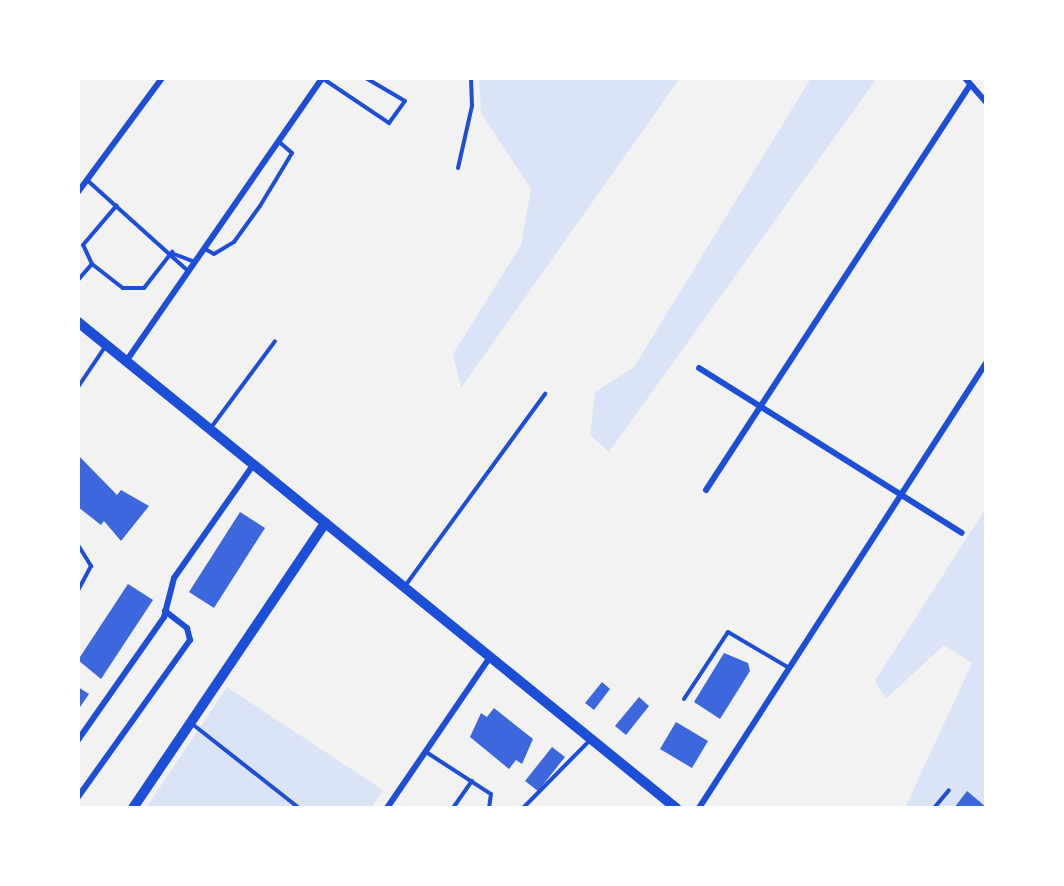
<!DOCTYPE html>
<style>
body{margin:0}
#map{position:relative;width:1064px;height:886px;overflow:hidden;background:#f2f2f2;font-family:Roboto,sans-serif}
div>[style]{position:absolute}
.green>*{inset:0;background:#dbe4f7}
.building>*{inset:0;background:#3d67dc}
.service>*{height:4px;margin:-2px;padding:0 2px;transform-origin:2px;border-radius:2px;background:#1d4ed8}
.minor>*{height:6px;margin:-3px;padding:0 3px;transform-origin:3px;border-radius:3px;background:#1d4ed8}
.secondary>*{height:10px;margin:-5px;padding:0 5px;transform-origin:5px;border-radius:5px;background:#1d4ed8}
span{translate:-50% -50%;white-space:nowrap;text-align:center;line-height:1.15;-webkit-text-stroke:5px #fff;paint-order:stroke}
.frame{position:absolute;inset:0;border:80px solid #fff;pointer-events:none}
</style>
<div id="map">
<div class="green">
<div style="clip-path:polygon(479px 78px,680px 78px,461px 388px,453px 354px,521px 245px,531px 189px,481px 113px)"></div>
<div style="clip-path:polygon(811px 78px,877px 78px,609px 452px,590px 435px,595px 392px,634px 367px)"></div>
<div style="clip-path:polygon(986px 508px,986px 808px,905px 808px,972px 663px,944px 645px,886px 699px,875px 681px)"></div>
<div style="clip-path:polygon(227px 687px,383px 790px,371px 808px,146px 808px)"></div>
</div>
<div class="building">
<div style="clip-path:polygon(78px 455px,117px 495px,121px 490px,149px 506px,121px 541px,104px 521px,101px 525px,78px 507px)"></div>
<div style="clip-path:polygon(240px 512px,265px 528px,214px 608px,189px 592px)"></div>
<div style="clip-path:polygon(128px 584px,153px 600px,101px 679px,78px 660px)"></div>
<div style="clip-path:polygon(724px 653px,748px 663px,750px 671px,720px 719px,694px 702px)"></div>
<div style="clip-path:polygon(602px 682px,610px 689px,594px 710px,585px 703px)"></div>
<div style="clip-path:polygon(78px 687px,89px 694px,78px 710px)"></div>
<div style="clip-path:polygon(639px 697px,649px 706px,626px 735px,615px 726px)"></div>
<div style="clip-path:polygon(494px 708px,533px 739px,522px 764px,516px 760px,509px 769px,470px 737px,481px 713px,487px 717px)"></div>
<div style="clip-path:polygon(676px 722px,708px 741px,692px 768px,660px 749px)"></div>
<div style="clip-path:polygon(552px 747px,565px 757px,538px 791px,525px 781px)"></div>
<div style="clip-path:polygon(967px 791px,986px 807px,986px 808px,954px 808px)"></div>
</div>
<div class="service">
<div style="left:322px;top:78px;width:81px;rotate:33.9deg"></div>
<div style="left:389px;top:123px;width:27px;rotate:-54deg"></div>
<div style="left:405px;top:101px;width:45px;rotate:-149.5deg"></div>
<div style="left:458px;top:168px;width:64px;rotate:-77.3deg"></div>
<div style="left:472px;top:106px;width:28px;rotate:-92deg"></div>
<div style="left:87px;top:180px;width:136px;rotate:42deg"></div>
<div style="left:205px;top:249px;width:10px;rotate:29deg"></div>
<div style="left:214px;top:254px;width:23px;rotate:-31deg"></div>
<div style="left:234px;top:242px;width:44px;rotate:-54.2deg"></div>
<div style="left:260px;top:206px;width:62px;rotate:-58.9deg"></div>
<div style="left:292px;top:153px;width:18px;rotate:-139deg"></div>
<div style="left:174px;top:254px;width:22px;rotate:21deg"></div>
<div style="left:92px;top:264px;width:21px;rotate:-115deg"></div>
<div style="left:83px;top:245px;width:52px;rotate:-49.6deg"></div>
<div style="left:78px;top:280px;width:21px;rotate:-49deg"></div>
<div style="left:92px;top:264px;width:39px;rotate:38deg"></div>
<div style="left:123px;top:288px;width:21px"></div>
<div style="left:144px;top:288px;width:46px;rotate:-52.1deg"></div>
<div style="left:78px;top:387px;width:48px;rotate:-56deg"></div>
<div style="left:210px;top:429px;width:109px;rotate:-53.5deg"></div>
<div style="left:78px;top:545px;width:25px;rotate:58deg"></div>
<div style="left:91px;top:566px;width:27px;rotate:118deg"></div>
<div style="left:405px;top:586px;width:238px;rotate:-53.9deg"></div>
<div style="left:684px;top:699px;width:80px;rotate:-56.7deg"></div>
<div style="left:728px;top:632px;width:71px;rotate:30.5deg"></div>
<div style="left:191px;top:723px;width:137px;rotate:38.2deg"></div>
<div style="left:426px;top:752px;width:77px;rotate:32.9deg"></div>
<div style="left:491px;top:794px;width:14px;rotate:98deg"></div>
<div style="left:524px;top:807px;width:94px;rotate:-45.4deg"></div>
<div style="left:453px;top:808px;width:33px;rotate:-55deg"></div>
<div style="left:934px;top:808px;width:23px;rotate:-50deg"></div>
</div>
<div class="minor">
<div style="left:965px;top:78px;width:32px;rotate:49deg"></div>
<div style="left:78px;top:192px;width:142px;rotate:-53.6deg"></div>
<div style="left:127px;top:360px;width:343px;rotate:-55.3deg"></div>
<div style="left:699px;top:368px;width:310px;rotate:32.1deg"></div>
<div style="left:706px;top:490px;width:483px;rotate:-56.9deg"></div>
<div style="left:78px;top:740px;width:150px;rotate:-55deg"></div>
<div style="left:164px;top:617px;width:40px;rotate:-75.6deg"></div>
<div style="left:174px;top:578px;width:138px;rotate:-55deg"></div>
<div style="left:78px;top:797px;width:193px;rotate:-54.5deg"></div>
<div style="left:190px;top:640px;width:12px;rotate:-104deg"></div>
<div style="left:187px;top:628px;width:28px;rotate:-142deg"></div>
<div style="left:387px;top:808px;width:183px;rotate:-55.7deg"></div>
<div style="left:699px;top:808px;width:530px;rotate:-57.18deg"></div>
</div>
<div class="secondary">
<div style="left:78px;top:322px;width:771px;rotate:39.1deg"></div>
<div style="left:133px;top:808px;width:344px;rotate:-56deg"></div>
</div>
<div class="frame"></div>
</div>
